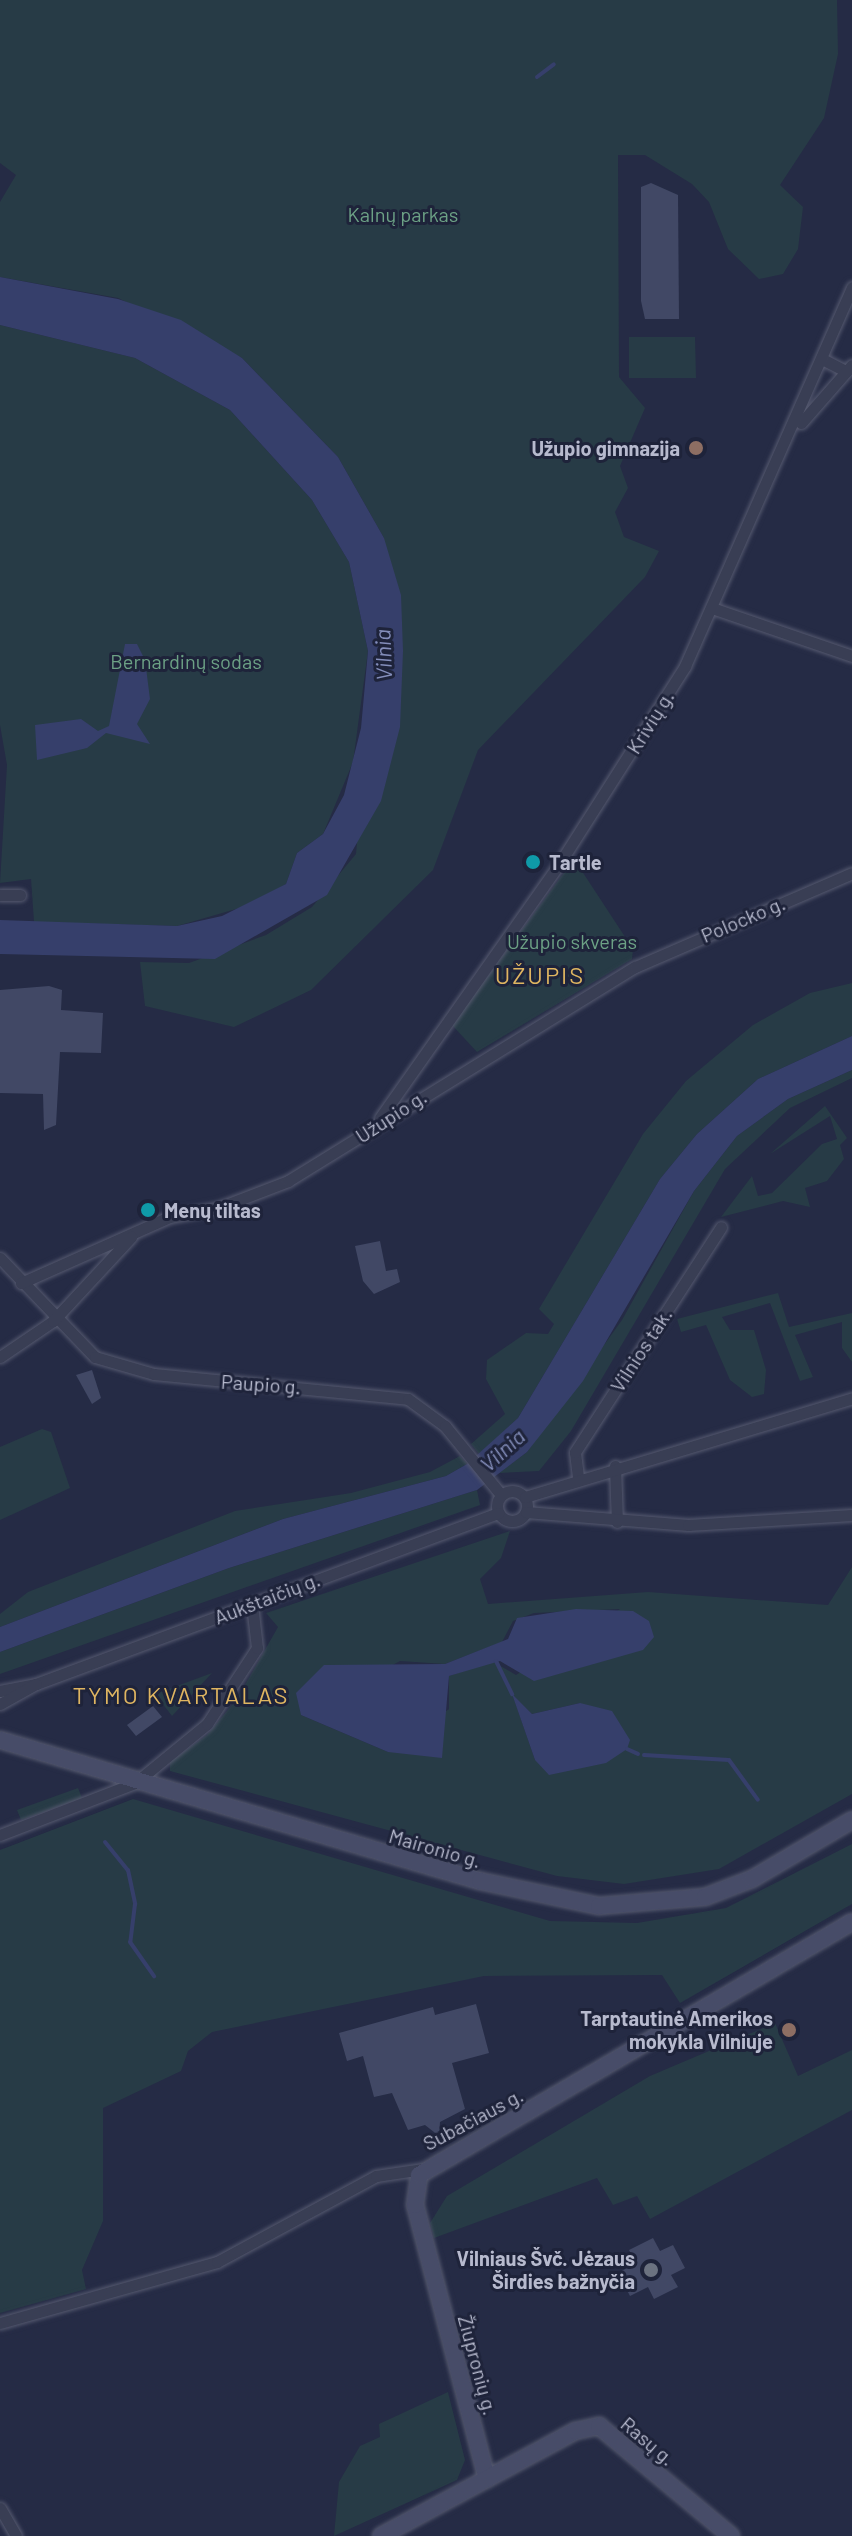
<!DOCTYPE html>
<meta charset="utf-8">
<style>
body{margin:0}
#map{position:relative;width:852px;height:2536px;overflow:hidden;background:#252b45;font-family:Barlow,sans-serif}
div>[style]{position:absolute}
.green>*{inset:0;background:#273b46}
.water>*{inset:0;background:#363f6b}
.stream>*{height:4px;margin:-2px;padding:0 2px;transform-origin:2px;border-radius:2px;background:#363f6b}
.building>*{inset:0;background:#414865}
.roads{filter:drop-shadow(0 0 2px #55596f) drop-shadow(0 0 2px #55596f)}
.street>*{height:11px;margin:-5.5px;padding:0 5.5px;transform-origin:5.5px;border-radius:5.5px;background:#393e54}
.street>.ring{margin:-5.5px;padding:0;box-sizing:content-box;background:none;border:11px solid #393e54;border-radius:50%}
.secondary>*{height:16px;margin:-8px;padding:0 8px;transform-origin:8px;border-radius:8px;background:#474c68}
.dots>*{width:22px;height:22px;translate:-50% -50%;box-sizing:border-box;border:4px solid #1e233a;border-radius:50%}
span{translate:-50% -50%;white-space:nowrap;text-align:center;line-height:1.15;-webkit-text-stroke:6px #1e233a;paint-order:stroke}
.park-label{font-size:20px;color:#6ca185}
.poi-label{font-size:20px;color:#b7bace;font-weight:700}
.right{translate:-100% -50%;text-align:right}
.left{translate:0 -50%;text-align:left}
.street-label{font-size:20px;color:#b7bace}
.water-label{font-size:22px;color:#848ebb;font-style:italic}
.quarter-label{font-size:24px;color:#dfb561;letter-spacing:2px}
</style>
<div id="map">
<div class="green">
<div style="clip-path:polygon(0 0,837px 0,838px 54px,824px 118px,780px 185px,803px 207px,798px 249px,783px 274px,759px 279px,728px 249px,709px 202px,692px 184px,645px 155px,618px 155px,619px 377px,645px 408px,620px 466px,628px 488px,615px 512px,624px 537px,659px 551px,645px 577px,478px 750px,433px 870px,311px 990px,234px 1027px,145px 1006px,140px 962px,189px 963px,266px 935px,312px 907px,356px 854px,384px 538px,338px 457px,242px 358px,118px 298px,0 277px,0 202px,16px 175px,0 163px)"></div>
<div style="clip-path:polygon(0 325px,135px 358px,230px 410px,312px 500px,349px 562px,368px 651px,353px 762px,323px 834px,297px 853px,286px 884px,250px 905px,177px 926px,34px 922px,31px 879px,0 883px,7px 765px,0 725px)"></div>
<div style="clip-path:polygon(629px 337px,695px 337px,696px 378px,629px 378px)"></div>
<div style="clip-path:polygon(574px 859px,633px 949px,632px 959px,477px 1052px,452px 1025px)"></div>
<div style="clip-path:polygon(852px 983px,852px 1036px,758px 1079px,697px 1134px,660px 1179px,518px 1418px,479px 1454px,471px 1444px,505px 1414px,486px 1379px,487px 1360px,526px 1333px,548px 1334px,554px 1324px,539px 1309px,643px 1134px,686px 1081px,753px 1025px,810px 993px)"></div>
<div style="clip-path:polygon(852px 1070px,852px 1078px,790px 1108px,725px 1169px,571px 1431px,539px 1471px,499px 1473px,527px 1452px,622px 1320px,694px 1191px,737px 1136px,788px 1099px)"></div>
<div style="clip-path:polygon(825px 1106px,847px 1138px,840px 1145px,844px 1159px,827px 1181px,805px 1188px,810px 1207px,783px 1201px,721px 1217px,752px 1176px,758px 1196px,772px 1193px,822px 1144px,837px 1139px,830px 1116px,770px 1154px)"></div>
<div style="clip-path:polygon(778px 1293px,789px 1327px,852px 1313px,852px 1362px,842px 1348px,842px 1322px,795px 1335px,813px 1377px,800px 1381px,770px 1303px,722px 1317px,730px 1330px,754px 1330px,766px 1370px,764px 1394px,752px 1397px,730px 1380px,706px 1325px,681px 1332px,677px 1319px)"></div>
<div style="clip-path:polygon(42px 1429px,51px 1432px,70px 1488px,0 1520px,0 1447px)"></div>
<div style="clip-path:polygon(460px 1456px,467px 1464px,446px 1476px,283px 1519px,0 1627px,0 1614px,28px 1592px,235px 1511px,351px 1493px,430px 1472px)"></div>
<div style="clip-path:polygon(477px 1490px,480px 1505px,0 1674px,0 1652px,229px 1568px)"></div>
<div style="clip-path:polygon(evenodd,510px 1531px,501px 1558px,480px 1579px,488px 1604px,648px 1592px,828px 1605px,852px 1567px,852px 1794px,719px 1869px,624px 1884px,557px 1876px,170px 1771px,170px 1762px,207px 1735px,237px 1699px,278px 1627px,266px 1613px,510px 1531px,620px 1609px,516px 1675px,492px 1661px,449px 1676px,449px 1709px,388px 1752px,301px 1715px,400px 1661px,445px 1664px,502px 1642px,513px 1621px,534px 1613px,620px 1609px,510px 1531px,513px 1696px,532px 1714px,580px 1703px,535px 1760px,513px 1696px)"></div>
<div style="clip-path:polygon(212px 1673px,172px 1716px,155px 1694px)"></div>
<div style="clip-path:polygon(78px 1788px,82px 1798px,21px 1820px,17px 1810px)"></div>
<div style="clip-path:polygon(133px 1799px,550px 1921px,637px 1923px,726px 1908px,852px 1844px,852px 1904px,680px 2003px,662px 1975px,484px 1976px,212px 2032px,188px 2051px,181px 2071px,103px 2108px,103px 2221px,82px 2270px,86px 2289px,0 2313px,0 1850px)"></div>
<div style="clip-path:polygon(775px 2023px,798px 2076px,852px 2050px,852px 2110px,650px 2219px,637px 2196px,613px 2205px,597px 2178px,434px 2238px,430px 2223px,447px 2196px,650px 2076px)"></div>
<div style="clip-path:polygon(448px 2392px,465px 2460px,457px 2480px,334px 2536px,339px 2482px,360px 2446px,380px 2437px,379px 2424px)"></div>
</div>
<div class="water">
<div style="clip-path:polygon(0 277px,118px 299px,181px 320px,242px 358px,338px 457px,384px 538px,401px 595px,403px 651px,400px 727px,381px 801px,327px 895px,215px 959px,0 954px,0 920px,177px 926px,222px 916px,286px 884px,297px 853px,323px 834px,344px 795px,361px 728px,368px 651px,349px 562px,312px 500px,230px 410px,135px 358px,0 325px)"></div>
<div style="clip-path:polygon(125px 644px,137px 644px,145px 660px,150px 699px,137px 724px,150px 744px,106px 733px,87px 748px,37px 760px,35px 725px,81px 719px,98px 731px,109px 726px)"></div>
<div style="clip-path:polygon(852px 1036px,852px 1070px,788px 1099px,737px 1136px,694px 1191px,583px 1381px,527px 1452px,477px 1490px,229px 1568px,0 1652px,0 1627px,283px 1519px,446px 1476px,467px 1464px,518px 1418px,660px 1179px,697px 1134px,758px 1079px)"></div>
<div style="clip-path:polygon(576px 1609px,633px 1611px,649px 1621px,654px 1637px,643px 1650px,534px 1681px,500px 1661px,449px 1676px,442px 1758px,388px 1752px,301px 1715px,296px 1693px,324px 1665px,445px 1664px,508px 1639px,517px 1618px)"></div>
<div style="clip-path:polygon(512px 1694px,532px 1714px,580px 1703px,612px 1711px,630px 1740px,627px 1749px,606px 1763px,549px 1775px,535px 1760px)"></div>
</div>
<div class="stream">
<div style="left:537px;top:77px;width:21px;rotate:-37deg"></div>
<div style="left:496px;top:1661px;width:37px;rotate:64deg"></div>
<div style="left:627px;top:1749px;width:12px;rotate:24deg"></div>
<div style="left:644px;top:1755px;width:85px;rotate:3.4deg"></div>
<div style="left:729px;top:1760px;width:49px;rotate:54.1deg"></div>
<div style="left:105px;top:1842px;width:36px;rotate:51deg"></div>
<div style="left:128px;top:1870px;width:35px;rotate:78deg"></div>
<div style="left:135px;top:1904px;width:38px;rotate:97deg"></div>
<div style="left:130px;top:1942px;width:42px;rotate:54.8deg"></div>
</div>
<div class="building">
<div style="clip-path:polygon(651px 183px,678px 195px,679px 319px,645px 319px,641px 301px,641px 187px)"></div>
<div style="clip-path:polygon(49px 986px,62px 990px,61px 1010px,103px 1013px,101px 1053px,60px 1052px,56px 1125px,44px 1130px,43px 1094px,0 1093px,0 990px)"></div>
<div style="clip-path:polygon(380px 1241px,386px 1271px,397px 1269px,400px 1282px,374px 1294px,363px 1281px,355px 1246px)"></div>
<div style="clip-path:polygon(92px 1370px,101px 1398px,92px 1404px,76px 1375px)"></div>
<div style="clip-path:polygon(153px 1706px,162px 1717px,136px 1736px,127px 1725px)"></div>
<div style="clip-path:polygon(476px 2004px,489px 2053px,452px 2063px,465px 2109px,440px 2122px,439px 2136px,425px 2125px,408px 2130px,392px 2093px,374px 2097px,363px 2056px,347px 2061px,339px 2033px,433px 2007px,435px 2015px)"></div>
<div style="clip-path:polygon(653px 2238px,660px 2251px,673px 2245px,685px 2268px,671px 2275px,678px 2287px,654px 2299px,648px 2287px,630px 2296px,618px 2273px,636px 2263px,629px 2250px)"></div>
</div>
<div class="roads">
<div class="street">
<div style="left:824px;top:360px;width:25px;rotate:27deg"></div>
<div style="left:801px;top:423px;width:77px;rotate:-48.7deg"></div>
<div style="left:712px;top:608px;width:148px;rotate:18.9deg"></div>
<div style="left:0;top:895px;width:20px"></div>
<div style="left:380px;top:1118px;width:314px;rotate:-54.8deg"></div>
<div style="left:561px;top:861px;width:231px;rotate:-57.5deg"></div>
<div style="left:685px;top:666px;width:414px;rotate:-66.2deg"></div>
<div style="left:0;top:1258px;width:137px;rotate:46.2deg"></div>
<div style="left:95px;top:1357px;width:61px;rotate:16.1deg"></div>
<div style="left:154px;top:1374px;width:255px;rotate:5.6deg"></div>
<div style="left:408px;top:1399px;width:46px;rotate:36.1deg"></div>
<div style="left:445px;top:1426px;width:89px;rotate:50.9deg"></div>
<div style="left:21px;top:1283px;width:162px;rotate:-24deg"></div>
<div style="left:169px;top:1217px;width:50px;rotate:-10.4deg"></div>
<div style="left:218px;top:1208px;width:75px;rotate:-21.1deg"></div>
<div style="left:288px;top:1181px;width:408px;rotate:-31.7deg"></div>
<div style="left:635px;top:967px;width:236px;rotate:-23.4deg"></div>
<div style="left:0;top:1357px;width:64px;rotate:-34.2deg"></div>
<div style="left:53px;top:1321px;width:115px;rotate:-47.1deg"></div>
<div style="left:615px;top:1466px;width:56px;rotate:88deg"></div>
<div style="left:578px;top:1477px;width:25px;rotate:-97deg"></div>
<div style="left:575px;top:1452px;width:268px;rotate:-57deg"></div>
<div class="ring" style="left:497px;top:1491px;width:19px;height:19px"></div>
<div style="left:525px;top:1497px;width:342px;rotate:-16.8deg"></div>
<div style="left:526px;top:1512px;width:163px;rotate:4.6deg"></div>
<div style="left:688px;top:1525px;width:164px;rotate:-3.5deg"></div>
<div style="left:0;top:1691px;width:37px;rotate:-11deg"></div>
<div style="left:36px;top:1684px;width:493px;rotate:-20.3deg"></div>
<div style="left:0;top:1704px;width:41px;rotate:-29.1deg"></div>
<div style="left:0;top:1835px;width:145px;rotate:-21.1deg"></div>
<div style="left:135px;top:1783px;width:93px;rotate:-39.3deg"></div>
<div style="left:207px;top:1724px;width:91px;rotate:-56.7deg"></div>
<div style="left:257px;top:1648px;width:44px;rotate:-96.5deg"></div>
<div style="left:0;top:2323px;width:225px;rotate:-15.7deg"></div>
<div style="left:217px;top:2262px;width:181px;rotate:-28.4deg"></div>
<div style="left:376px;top:2176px;width:48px;rotate:-8.5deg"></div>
<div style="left:0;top:2508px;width:32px;rotate:60deg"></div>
</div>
<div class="secondary">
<div style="left:0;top:1740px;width:500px;rotate:16.37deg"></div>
<div style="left:480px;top:1881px;width:122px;rotate:11.9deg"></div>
<div style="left:599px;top:1906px;width:106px;rotate:-4.9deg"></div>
<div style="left:705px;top:1897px;width:50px;rotate:-21deg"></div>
<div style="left:752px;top:1879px;width:116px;rotate:-30.5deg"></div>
<div style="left:487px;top:2479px;width:283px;rotate:-104.7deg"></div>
<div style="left:415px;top:2205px;width:30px;rotate:-82deg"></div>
<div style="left:419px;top:2175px;width:501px;rotate:-30.3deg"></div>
<div style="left:381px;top:2536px;width:221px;rotate:-28.4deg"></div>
<div style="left:575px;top:2431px;width:25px;rotate:-12deg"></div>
<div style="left:599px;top:2426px;width:172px;rotate:39.8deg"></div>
</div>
</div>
<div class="dots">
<div style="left:696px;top:448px;background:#8d6e63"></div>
<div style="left:533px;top:862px;background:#0f9aa8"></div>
<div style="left:148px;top:1210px;background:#0f9aa8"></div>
<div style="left:789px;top:2030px;background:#8d6e63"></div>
<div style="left:651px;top:2270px;background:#6b7280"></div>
</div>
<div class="park-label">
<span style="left:403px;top:214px">Kalnų parkas</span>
<span style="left:186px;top:661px">Bernardinų sodas</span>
<span style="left:572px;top:941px">Užupio skveras</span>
</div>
<div class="poi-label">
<span class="right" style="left:680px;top:448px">Užupio gimnazija</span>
<span class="left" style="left:549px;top:862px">Tartle</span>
<span class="left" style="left:164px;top:1210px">Menų tiltas</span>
<span class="right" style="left:773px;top:2030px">Tarptautinė Amerikos<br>mokykla Vilniuje</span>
<span class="right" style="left:635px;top:2270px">Vilniaus Švč. Jėzaus<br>Širdies bažnyčia</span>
</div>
<div class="street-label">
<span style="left:650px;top:722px;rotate:-58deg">Krivių g.</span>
<span style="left:743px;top:919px;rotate:-23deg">Polocko g.</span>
<span style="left:391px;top:1116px;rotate:-33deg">Užupio g.</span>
<span style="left:641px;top:1350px;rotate:-57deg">Vilnios tak.</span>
<span style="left:261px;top:1384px;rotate:4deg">Paupio g.</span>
<span style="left:267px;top:1598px;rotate:-21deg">Aukštaičių g.</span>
<span style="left:435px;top:1848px;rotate:16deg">Maironio g.</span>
<span style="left:473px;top:2119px;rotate:-28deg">Subačiaus g.</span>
<span style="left:478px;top:2365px;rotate:75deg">Žiupronių g.</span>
<span style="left:648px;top:2441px;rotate:40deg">Rasų g.</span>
</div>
<div class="water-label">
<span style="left:383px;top:655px;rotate:-92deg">Vilnia</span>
<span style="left:502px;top:1450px;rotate:-42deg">Vilnia</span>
</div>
<div class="quarter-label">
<span style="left:540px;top:975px">UŽUPIS</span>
<span style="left:181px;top:1695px">TYMO KVARTALAS</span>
</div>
</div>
